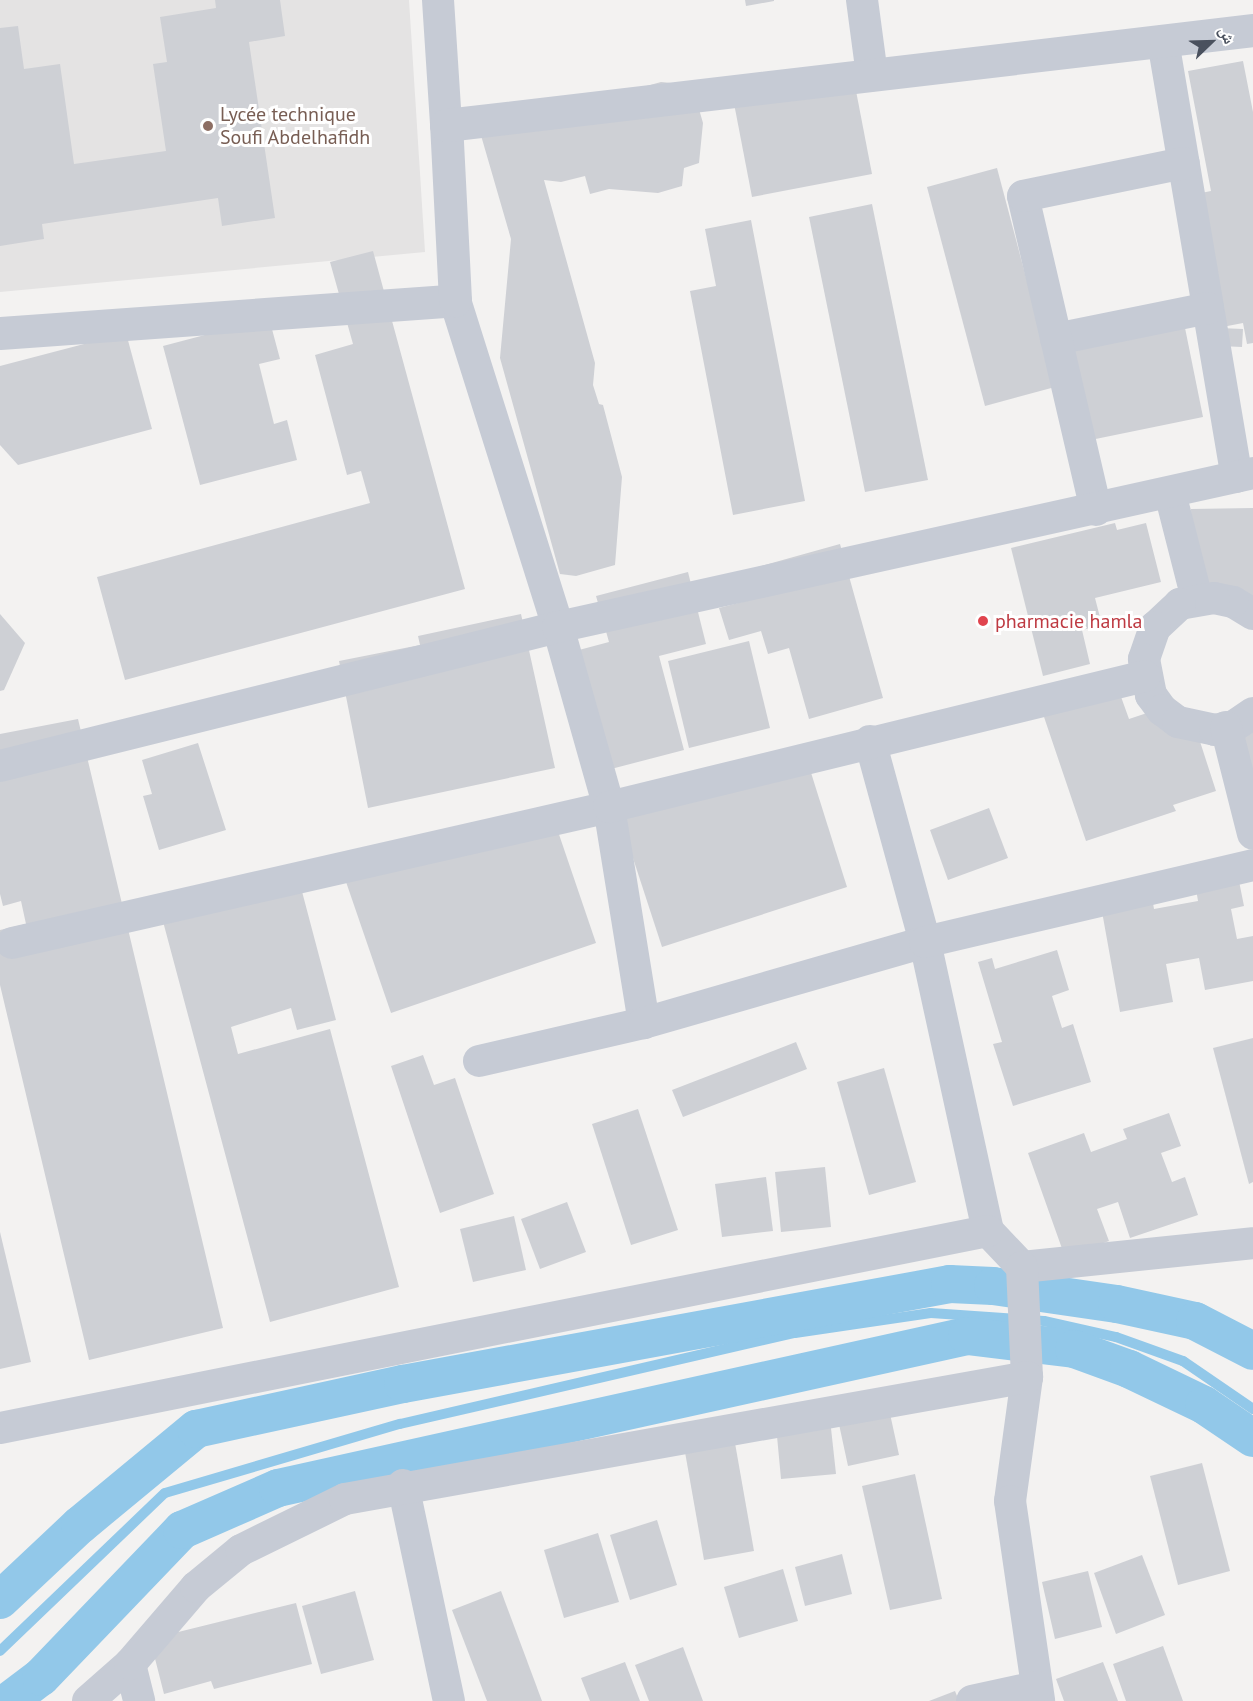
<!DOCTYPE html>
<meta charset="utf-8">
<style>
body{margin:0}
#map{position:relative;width:1253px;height:1701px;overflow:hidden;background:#f3f2f1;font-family:"PT Sans","Noto Naskh Arabic",sans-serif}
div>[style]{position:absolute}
.education>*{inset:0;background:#e4e3e3}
.stream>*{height:10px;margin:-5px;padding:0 5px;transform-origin:5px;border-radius:5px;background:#92c8e9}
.canal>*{height:38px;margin:-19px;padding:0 19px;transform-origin:19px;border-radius:19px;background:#92c8e9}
.building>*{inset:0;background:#ced0d5}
.minor>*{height:32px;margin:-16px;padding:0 16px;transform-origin:16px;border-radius:16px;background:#c6cbd5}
.tertiary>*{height:33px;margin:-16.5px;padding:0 16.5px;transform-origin:16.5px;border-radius:16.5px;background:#c6cbd5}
.dots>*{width:16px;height:16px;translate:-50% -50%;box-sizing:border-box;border:3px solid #fff;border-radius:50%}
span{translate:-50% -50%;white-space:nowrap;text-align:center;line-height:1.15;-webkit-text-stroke:6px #fff;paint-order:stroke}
.education-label{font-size:20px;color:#785e54}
.left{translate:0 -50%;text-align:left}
.health-label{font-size:20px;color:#be3a42}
.north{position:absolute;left:1181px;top:12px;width:60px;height:60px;-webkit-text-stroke:4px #fff;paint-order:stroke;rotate:67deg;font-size:16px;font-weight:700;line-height:24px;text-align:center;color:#4a515e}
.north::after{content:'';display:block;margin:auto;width:21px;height:27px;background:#4a515e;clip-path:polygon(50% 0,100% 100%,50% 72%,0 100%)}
</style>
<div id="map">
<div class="education">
<div style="clip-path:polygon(0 0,409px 0,425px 252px,0 292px)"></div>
</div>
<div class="stream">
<div style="left:0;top:1651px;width:228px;rotate:-43.8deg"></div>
<div style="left:165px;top:1493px;width:245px;rotate:-16.4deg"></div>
<div style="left:400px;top:1424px;width:405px;rotate:-13deg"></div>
<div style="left:795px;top:1333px;width:137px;rotate:-8.4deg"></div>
<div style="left:931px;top:1313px;width:113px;rotate:4deg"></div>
<div style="left:1044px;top:1321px;width:74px;rotate:12.5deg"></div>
<div style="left:1116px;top:1337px;width:71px;rotate:19.7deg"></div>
<div style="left:1183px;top:1361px;width:85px;rotate:34.4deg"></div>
</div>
<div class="canal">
<div style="left:0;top:1600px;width:110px;rotate:-43.2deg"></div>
<div style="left:80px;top:1525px;width:151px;rotate:-39.6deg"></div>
<div style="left:196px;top:1429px;width:212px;rotate:-12.3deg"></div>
<div style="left:403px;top:1384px;width:556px;rotate:-10.36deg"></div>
<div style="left:950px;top:1284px;width:43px;rotate:2.7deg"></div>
<div style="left:993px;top:1286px;width:125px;rotate:8.3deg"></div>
<div style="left:1117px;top:1304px;width:80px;rotate:12.3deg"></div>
<div style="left:1195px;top:1321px;width:65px;rotate:27.3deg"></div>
<div style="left:9px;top:1701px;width:40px;rotate:-37deg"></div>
<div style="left:41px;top:1677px;width:204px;rotate:-46.2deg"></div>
<div style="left:182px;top:1530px;width:105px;rotate:-23.6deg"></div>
<div style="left:278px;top:1488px;width:706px;rotate:-12.44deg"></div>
<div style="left:967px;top:1336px;width:108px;rotate:6.9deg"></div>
<div style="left:1074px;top:1349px;width:59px;rotate:20deg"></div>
<div style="left:1129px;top:1369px;width:83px;rotate:25.6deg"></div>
<div style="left:1204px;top:1405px;width:59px;rotate:34deg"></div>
</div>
<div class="building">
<div style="clip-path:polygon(215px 0,280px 0,285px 36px,249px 42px,275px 218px,222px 226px,218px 198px,42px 224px,44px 239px,0 246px,0 28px,18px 26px,24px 69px,60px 64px,74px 164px,166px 151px,153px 64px,167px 62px,160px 17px,216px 8px)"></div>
<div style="clip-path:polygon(745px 0,774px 0,774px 1px,746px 6px)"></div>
<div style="clip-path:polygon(1243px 61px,1253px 112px,1253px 343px,1247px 344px,1243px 323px,1217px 328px,1191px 195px,1211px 191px,1188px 71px)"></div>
<div style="clip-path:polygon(852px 70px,872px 174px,752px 197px,732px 93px)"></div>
<div style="clip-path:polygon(661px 82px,692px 85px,703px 123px,699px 163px,684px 168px,682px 186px,658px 193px,609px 189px,590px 194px,585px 176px,561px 182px,544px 180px,595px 363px,593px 385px,599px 404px,603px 405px,622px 477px,615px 565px,576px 576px,560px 574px,500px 358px,511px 239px,480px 132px)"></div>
<div style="clip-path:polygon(997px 168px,1055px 387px,985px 406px,927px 187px)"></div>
<div style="clip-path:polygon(872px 204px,928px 480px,865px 492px,809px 217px)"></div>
<div style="clip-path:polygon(751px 220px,805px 501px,733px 515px,690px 291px,716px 286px,705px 229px)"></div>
<div style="clip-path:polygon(373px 251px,465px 589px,125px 680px,97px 577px,370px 503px,361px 471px,347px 475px,315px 355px,353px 344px,330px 262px)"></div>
<div style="clip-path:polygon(1182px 313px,1203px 417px,1076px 443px,1054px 339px)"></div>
<div style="clip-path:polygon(269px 318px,280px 359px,259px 364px,274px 424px,287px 420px,297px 460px,200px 485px,163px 346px)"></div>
<div style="clip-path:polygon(1220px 328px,1243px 329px,1242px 347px,1220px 346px)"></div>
<div style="clip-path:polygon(126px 333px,152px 429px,18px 465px,0 445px,0 366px)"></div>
<div style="clip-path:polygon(1253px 508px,1253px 610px,1193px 604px,1191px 509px)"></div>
<div style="clip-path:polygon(1115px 523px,1117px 530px,1146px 523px,1161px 582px,1095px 598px,1102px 625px,1082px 630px,1090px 664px,1043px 676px,1011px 548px)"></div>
<div style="clip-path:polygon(840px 544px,883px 698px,809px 719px,789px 648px,768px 654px,761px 631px,729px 640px,719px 608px,742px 602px,733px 574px)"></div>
<div style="clip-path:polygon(688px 572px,706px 644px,659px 656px,684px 750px,611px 769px,579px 650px,609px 642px,596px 596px)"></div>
<div style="clip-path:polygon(0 614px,25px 643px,4px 690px,0 691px)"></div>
<div style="clip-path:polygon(521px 614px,555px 768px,368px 808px,339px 661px,420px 645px,418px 636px)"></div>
<div style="clip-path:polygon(749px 641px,770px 728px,689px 748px,668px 661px)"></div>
<div style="clip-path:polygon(1115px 680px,1129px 719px,1177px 703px,1195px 726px,1216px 791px,1173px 805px,1176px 811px,1086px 841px,1043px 714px)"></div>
<div style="clip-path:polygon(1253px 717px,1253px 796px,1245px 783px,1244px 722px)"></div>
<div style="clip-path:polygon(78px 719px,223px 1328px,89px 1360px,0 985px,0 930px,26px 924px,21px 901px,3px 906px,0 894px,0 734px)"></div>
<div style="clip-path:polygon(198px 743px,226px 830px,159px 850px,143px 796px,152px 794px,142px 760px)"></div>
<div style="clip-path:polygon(807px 760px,847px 887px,662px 947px,616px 806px)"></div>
<div style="clip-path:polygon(550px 808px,596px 943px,391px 1013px,344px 876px)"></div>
<div style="clip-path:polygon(989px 808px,1008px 858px,948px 880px,930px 830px)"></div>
<div style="clip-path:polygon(295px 865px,336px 1020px,297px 1030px,291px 1008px,231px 1027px,238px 1054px,330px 1029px,399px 1287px,270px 1322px,157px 899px)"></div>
<div style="clip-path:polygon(1238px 876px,1244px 906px,1231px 909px,1237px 939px,1253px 936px,1253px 981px,1205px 990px,1199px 958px,1166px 964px,1173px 1002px,1120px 1012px,1101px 906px,1152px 897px,1154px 909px,1198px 901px,1195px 883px)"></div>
<div style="clip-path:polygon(1057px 950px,1069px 990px,1052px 996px,1062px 1028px,1073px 1024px,1091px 1082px,1013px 1106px,993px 1044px,1002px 1042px,978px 962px,992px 958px,995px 969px)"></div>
<div style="clip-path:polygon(1253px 1038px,1253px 1182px,1249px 1184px,1213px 1048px)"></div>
<div style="clip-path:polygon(796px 1042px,807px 1069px,683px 1117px,672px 1090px)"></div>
<div style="clip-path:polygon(423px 1055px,434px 1085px,455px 1078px,494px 1194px,440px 1213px,391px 1066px)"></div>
<div style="clip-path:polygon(884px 1068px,916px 1182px,869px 1195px,837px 1082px)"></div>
<div style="clip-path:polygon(638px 1109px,678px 1230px,631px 1245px,592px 1124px)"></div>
<div style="clip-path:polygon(1169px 1113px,1181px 1146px,1161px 1153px,1172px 1182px,1185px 1177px,1198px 1215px,1130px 1238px,1118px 1202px,1097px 1209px,1109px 1241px,1065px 1257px,1028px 1153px,1084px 1133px,1091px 1152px,1127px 1139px,1123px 1129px)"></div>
<div style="clip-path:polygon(825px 1167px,831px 1227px,781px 1232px,775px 1172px)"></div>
<div style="clip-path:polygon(766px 1177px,773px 1231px,722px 1237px,715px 1184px)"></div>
<div style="clip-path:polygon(567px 1202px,586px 1252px,540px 1269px,521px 1219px)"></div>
<div style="clip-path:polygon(514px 1216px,526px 1270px,473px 1282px,460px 1229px)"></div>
<div style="clip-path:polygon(0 1232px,31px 1362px,0 1369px)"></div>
<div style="clip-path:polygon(885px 1391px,899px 1455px,848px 1466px,834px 1401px)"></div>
<div style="clip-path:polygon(829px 1410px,836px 1474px,781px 1479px,775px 1415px)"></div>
<div style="clip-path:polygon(732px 1426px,754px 1551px,704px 1560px,682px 1435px)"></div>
<div style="clip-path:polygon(1202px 1463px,1230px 1571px,1178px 1585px,1150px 1476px)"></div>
<div style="clip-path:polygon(915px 1474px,942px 1599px,890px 1610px,862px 1486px)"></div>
<div style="clip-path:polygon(657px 1520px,677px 1585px,630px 1600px,610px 1535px)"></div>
<div style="clip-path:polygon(598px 1533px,619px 1602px,564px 1618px,544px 1550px)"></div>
<div style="clip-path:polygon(842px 1554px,852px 1594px,805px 1606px,795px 1567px)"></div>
<div style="clip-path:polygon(1142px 1555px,1165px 1615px,1116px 1634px,1094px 1573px)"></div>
<div style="clip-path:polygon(783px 1569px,798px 1621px,739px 1638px,724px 1587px)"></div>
<div style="clip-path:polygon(1088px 1571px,1102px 1627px,1055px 1639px,1042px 1582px)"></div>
<div style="clip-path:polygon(355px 1591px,374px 1660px,321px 1674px,302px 1606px)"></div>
<div style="clip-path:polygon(501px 1591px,542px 1701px,487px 1701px,452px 1610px)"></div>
<div style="clip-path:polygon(296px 1603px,312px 1664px,214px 1689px,211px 1681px,164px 1694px,150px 1639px)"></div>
<div style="clip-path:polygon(1163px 1646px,1183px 1701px,1126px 1701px,1113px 1664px)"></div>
<div style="clip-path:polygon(683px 1647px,703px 1701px,649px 1701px,635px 1665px)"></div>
<div style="clip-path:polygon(625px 1662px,640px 1701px,590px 1701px,581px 1678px)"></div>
<div style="clip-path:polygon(1103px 1662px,1118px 1701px,1064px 1701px,1056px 1679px)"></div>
<div style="clip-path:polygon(955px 1691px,959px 1701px,929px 1701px)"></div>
</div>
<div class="minor">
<div style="left:438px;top:0;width:125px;rotate:86.3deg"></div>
<div style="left:862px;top:0;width:76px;rotate:82.4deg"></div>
<div style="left:1163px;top:41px;width:442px;rotate:80.4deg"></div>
<div style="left:455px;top:300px;width:343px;rotate:72.5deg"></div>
<div style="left:558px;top:627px;width:187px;rotate:74.2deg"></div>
<div style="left:609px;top:807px;width:219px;rotate:80.8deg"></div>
<div style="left:1056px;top:339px;width:155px;rotate:-11.5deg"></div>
<div style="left:1170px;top:493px;width:109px;rotate:75.7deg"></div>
<div style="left:1096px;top:510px;width:322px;rotate:-103.1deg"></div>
<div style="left:1023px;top:196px;width:164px;rotate:-11.6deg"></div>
<div style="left:1253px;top:614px;width:23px;rotate:-149deg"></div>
<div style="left:1233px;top:602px;width:19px;rotate:-168deg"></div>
<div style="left:1214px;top:598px;width:35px;rotate:170deg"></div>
<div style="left:1180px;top:604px;width:34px;rotate:137deg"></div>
<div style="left:1155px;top:627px;width:34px;rotate:109deg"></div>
<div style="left:1144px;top:659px;width:37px;rotate:79deg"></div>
<div style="left:1151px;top:695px;width:19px;rotate:54deg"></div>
<div style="left:1162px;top:710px;width:20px;rotate:37deg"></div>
<div style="left:1178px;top:722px;width:38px;rotate:12deg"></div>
<div style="left:1215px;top:730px;width:19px;rotate:-12deg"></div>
<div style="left:1234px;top:726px;width:23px;rotate:-34deg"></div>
<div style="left:1226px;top:727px;width:110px;rotate:75.8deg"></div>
<div style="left:870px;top:741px;width:208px;rotate:74.7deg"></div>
<div style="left:925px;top:942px;width:296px;rotate:77.7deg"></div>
<div style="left:988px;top:1231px;width:50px;rotate:46.6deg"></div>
<div style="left:1022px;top:1267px;width:232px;rotate:-5.9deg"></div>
<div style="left:0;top:766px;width:575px;rotate:-13.99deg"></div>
<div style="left:558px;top:627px;width:712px;rotate:-12.49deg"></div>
<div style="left:12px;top:943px;width:612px;rotate:-12.83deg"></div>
<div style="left:609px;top:807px;width:552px;rotate:-13.73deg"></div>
<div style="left:479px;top:1061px;width:169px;rotate:-13deg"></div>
<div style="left:644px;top:1023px;width:292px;rotate:-16.1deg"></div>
<div style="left:925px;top:942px;width:337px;rotate:-13.2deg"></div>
<div style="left:1022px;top:1267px;width:110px;rotate:87.4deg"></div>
<div style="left:1027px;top:1377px;width:125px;rotate:97.8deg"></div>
<div style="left:1010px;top:1501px;width:202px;rotate:81.7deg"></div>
<div style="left:0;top:1428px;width:1007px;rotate:-11.28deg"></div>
<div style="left:403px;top:1485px;width:221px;rotate:78deg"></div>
<div style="left:130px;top:1664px;width:38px;rotate:76deg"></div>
<div style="left:88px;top:1701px;width:56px;rotate:-41.4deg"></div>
<div style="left:130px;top:1664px;width:101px;rotate:-49.4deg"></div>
<div style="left:196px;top:1587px;width:58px;rotate:-39.4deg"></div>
<div style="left:241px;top:1550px;width:116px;rotate:-26.1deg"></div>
<div style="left:345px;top:1499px;width:693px;rotate:-10.14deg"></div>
<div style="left:972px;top:1701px;width:66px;rotate:-12.3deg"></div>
</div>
<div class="tertiary">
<div style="left:0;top:333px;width:456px;rotate:-4.1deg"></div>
<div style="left:455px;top:300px;width:175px;rotate:-92.9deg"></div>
<div style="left:446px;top:125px;width:813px;rotate:-6.71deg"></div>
</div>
<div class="dots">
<div style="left:208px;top:126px;background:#8d6e63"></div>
<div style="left:983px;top:621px;background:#e0444e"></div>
</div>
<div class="education-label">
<span class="left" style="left:220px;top:126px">Lycée technique<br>Soufi Abdelhafidh</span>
</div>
<div class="health-label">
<span class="left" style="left:995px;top:621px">pharmacie hamla</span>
</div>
<div class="north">ش</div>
</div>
